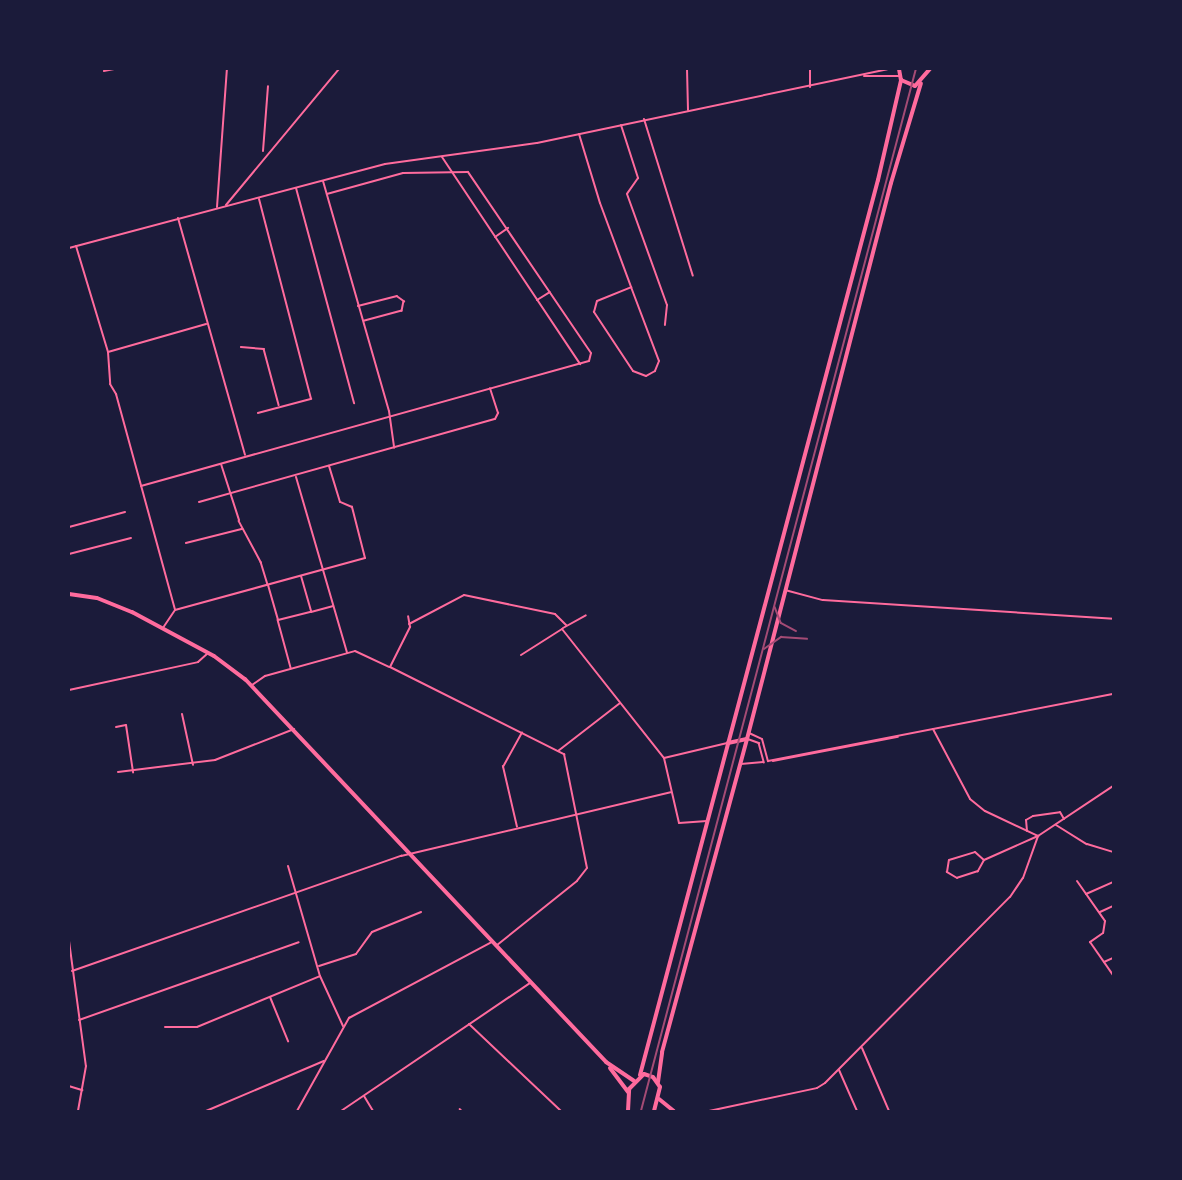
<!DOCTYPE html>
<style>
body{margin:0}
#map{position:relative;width:1182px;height:1180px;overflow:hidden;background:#1b1b3a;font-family:"Playfair Display",serif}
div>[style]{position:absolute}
.service>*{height:1.5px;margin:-0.75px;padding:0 0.75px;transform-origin:0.75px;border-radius:0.75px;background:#ff6b9d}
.pedestrian>*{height:1.5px;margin:-0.75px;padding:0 0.75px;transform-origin:0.75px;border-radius:0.75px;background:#ff6b9d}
.minor>*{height:2px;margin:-1px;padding:0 1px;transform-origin:1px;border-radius:1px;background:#ff6b9d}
.secondary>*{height:4px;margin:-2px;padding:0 2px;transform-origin:2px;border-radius:2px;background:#ff6b9d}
.primary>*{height:4px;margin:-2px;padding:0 2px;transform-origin:2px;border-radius:2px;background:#ff6b9d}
.tram>*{height:1.5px;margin:-0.75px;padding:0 0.75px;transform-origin:0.75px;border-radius:0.75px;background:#a44b75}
span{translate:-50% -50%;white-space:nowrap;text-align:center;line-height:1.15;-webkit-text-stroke:6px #1b1b3a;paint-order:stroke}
.frame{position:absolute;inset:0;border:70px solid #1b1b3a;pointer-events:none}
</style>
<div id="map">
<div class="service">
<div style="left:104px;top:71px;width:10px;rotate:-11deg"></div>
<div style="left:358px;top:306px;width:40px;rotate:-14.4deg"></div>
<div style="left:397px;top:296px;width:9px;rotate:36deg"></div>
<div style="left:404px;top:301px;width:10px;rotate:101deg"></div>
<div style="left:402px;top:311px;width:39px;rotate:165deg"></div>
<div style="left:241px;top:347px;width:23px;rotate:5deg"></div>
<div style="left:264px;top:349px;width:58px;rotate:75deg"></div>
<div style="left:258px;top:413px;width:55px;rotate:-14.8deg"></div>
<div style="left:311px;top:399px;width:206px;rotate:-104.6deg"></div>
<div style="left:748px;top:739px;width:12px;rotate:20deg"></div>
<div style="left:759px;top:743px;width:20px;rotate:75deg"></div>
<div style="left:773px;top:761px;width:127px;rotate:-10.9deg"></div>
<div style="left:741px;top:764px;width:22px;rotate:-5deg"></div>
<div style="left:69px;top:1086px;width:14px;rotate:17deg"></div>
<div style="left:460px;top:1109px;width:3px;rotate:45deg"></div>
</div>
<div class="pedestrian">
<div style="left:239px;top:521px;width:47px;rotate:61.8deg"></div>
<div style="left:261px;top:562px;width:24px;rotate:73deg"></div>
<div style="left:186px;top:543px;width:58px;rotate:-14deg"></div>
<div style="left:278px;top:620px;width:50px;rotate:74.8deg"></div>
<div style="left:517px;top:827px;width:62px;rotate:-103.1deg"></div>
<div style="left:503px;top:767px;width:39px;rotate:-61deg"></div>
</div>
<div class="minor">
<div style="left:687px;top:69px;width:41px;rotate:88.6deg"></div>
<div style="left:864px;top:76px;width:36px"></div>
<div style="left:810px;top:87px;width:18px;rotate:-90deg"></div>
<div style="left:644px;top:119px;width:164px;rotate:72.7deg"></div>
<div style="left:621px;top:125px;width:56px;rotate:72.2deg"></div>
<div style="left:638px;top:178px;width:19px;rotate:125deg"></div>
<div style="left:627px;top:194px;width:118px;rotate:70.2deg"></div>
<div style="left:667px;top:305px;width:20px;rotate:96deg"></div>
<div style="left:579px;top:134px;width:72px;rotate:73.1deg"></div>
<div style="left:600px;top:203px;width:90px;rotate:69.7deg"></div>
<div style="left:631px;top:287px;width:79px;rotate:69.3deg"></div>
<div style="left:659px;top:361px;width:11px;rotate:112deg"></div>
<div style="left:655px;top:371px;width:10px;rotate:151deg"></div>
<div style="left:646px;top:376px;width:14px;rotate:-159deg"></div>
<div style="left:633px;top:371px;width:71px;rotate:-123.5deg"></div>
<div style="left:594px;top:312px;width:11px;rotate:-75deg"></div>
<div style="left:597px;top:301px;width:37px;rotate:-22deg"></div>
<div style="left:263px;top:151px;width:65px;rotate:-85.6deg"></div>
<div style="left:442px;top:157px;width:249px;rotate:56.3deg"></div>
<div style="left:323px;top:181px;width:239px;rotate:74deg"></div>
<div style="left:389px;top:411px;width:37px;rotate:82deg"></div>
<div style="left:296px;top:188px;width:223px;rotate:74.9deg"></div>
<div style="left:226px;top:205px;width:177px;rotate:-50.3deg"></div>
<div style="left:217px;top:207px;width:138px;rotate:-85.9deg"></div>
<div style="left:178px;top:218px;width:246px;rotate:74.2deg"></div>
<div style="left:495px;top:237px;width:16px;rotate:-35deg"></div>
<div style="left:76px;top:246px;width:111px;rotate:73.2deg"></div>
<div style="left:108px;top:352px;width:32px;rotate:86deg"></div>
<div style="left:110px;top:384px;width:12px;rotate:59deg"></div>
<div style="left:116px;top:394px;width:224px;rotate:74.7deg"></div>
<div style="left:175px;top:610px;width:22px;rotate:124deg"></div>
<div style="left:69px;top:248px;width:327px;rotate:-14.9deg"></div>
<div style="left:385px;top:164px;width:153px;rotate:-7.9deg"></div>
<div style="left:537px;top:143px;width:358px;rotate:-11.9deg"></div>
<div style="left:537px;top:300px;width:15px;rotate:-32deg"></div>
<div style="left:108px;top:352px;width:102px;rotate:-15.9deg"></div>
<div style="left:221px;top:464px;width:59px;rotate:72.2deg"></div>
<div style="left:296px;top:477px;width:183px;rotate:73.8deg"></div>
<div style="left:141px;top:486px;width:465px;rotate:-15.6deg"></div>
<div style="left:589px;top:361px;width:8px;rotate:-76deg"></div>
<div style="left:591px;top:353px;width:219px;rotate:-124.2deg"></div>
<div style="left:468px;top:172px;width:65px;rotate:179.1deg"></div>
<div style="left:403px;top:173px;width:79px;rotate:164.6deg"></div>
<div style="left:199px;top:502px;width:307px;rotate:-15.7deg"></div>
<div style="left:495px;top:419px;width:7px;rotate:-63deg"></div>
<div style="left:498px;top:413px;width:26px;rotate:-108deg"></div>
<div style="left:69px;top:527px;width:58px;rotate:-15deg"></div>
<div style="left:69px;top:554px;width:64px;rotate:-14.5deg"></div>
<div style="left:301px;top:576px;width:37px;rotate:74deg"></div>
<div style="left:311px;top:612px;width:23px;rotate:-15deg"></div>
<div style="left:268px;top:585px;width:36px;rotate:74deg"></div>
<div style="left:278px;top:620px;width:34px;rotate:-14deg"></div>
<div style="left:785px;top:590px;width:39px;rotate:15deg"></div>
<div style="left:823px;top:600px;width:291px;rotate:3.7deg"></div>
<div style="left:175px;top:610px;width:197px;rotate:-15.3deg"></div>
<div style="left:365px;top:558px;width:53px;rotate:-104.3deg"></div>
<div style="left:352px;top:507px;width:13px;rotate:-157deg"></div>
<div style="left:340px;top:502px;width:38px;rotate:-107deg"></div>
<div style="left:409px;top:624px;width:62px;rotate:-27.8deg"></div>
<div style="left:464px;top:595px;width:93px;rotate:11.8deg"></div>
<div style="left:555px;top:614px;width:16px;rotate:45deg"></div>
<div style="left:563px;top:628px;width:26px;rotate:-29deg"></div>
<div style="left:521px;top:655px;width:49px;rotate:-32.4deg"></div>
<div style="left:562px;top:629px;width:164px;rotate:51.7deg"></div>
<div style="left:390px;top:667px;width:195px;rotate:26.6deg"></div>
<div style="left:564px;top:754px;width:116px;rotate:78.6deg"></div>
<div style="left:587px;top:868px;width:16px;rotate:128deg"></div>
<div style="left:577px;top:881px;width:104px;rotate:141.3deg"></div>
<div style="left:252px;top:685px;width:16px;rotate:-35deg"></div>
<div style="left:265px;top:676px;width:93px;rotate:-15.5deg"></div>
<div style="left:355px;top:651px;width:38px;rotate:25deg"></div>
<div style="left:390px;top:667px;width:45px;rotate:-63.4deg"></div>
<div style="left:410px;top:627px;width:11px;rotate:-100deg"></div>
<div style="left:69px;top:690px;width:132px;rotate:-12.2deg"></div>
<div style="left:198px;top:662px;width:12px;rotate:-42deg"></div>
<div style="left:182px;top:714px;width:52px;rotate:77.8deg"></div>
<div style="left:116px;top:727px;width:10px;rotate:-11deg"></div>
<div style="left:126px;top:725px;width:48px;rotate:81.5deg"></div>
<div style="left:933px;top:729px;width:79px;rotate:62.1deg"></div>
<div style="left:970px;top:799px;width:19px;rotate:39deg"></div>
<div style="left:985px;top:811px;width:59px;rotate:25.3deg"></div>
<div style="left:749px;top:733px;width:14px;rotate:25deg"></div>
<div style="left:762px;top:739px;width:23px;rotate:75deg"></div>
<div style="left:768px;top:761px;width:351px;rotate:-11deg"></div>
<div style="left:558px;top:751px;width:78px;rotate:-37.7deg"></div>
<div style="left:118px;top:772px;width:98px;rotate:-7.1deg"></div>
<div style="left:215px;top:760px;width:85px;rotate:-21.4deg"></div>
<div style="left:707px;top:821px;width:28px;rotate:176deg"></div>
<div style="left:679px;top:823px;width:67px;rotate:-103deg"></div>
<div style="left:664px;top:758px;width:65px;rotate:-13.4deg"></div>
<div style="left:1056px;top:825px;width:36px;rotate:32deg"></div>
<div style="left:1087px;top:844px;width:27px;rotate:17deg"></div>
<div style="left:1027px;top:831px;width:11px;rotate:-95deg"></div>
<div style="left:1026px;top:820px;width:8px;rotate:-30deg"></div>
<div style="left:1033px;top:816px;width:27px;rotate:-8deg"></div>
<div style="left:1060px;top:812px;width:8px;rotate:60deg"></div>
<div style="left:975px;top:852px;width:12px;rotate:42deg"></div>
<div style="left:984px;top:860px;width:13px;rotate:119deg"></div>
<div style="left:978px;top:871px;width:22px;rotate:162deg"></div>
<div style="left:957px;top:878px;width:12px;rotate:-149deg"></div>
<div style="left:947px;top:872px;width:12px;rotate:-81deg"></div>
<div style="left:949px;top:860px;width:27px;rotate:-17deg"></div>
<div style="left:984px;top:860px;width:59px;rotate:-24deg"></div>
<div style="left:1038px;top:836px;width:90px;rotate:-33.7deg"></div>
<div style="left:288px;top:866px;width:115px;rotate:73.8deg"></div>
<div style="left:320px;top:976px;width:55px;rotate:65.3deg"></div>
<div style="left:1077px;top:881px;width:49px;rotate:55deg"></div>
<div style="left:1105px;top:921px;width:12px;rotate:99deg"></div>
<div style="left:1103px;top:933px;width:16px;rotate:145deg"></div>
<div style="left:1090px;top:942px;width:40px;rotate:55.1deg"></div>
<div style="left:1086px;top:894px;width:30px;rotate:-24deg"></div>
<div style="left:1100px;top:912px;width:14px;rotate:-25deg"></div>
<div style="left:69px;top:941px;width:126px;rotate:82.3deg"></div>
<div style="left:86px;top:1066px;width:46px;rotate:100.1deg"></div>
<div style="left:1104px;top:962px;width:10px;rotate:-24deg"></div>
<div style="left:319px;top:966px;width:39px;rotate:-18deg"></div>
<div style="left:356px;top:954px;width:27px;rotate:-54deg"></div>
<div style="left:372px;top:932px;width:53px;rotate:-22.2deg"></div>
<div style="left:72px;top:971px;width:349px;rotate:-19.3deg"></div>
<div style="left:401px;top:856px;width:277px;rotate:-13.3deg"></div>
<div style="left:270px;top:997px;width:48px;rotate:67.8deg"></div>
<div style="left:79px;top:1020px;width:233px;rotate:-19.5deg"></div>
<div style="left:469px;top:1024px;width:127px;rotate:43.4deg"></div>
<div style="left:165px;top:1027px;width:32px"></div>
<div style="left:197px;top:1027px;width:133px;rotate:-22.5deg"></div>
<div style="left:862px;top:1048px;width:69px;rotate:66.8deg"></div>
<div style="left:839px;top:1070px;width:45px;rotate:66.3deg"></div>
<div style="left:364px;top:1096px;width:17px;rotate:59deg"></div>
<div style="left:206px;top:1111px;width:128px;rotate:-23deg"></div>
<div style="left:297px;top:1111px;width:107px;rotate:-60.8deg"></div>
<div style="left:349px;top:1018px;width:162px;rotate:-28deg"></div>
<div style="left:341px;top:1111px;width:228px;rotate:-34.1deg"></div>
<div style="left:709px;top:1111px;width:110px;rotate:-12deg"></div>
<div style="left:817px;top:1088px;width:9px;rotate:-32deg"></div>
<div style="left:825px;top:1083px;width:262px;rotate:-45.2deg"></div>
<div style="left:1010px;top:897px;width:23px;rotate:-56deg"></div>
<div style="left:1023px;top:878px;width:45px;rotate:-70.3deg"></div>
</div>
<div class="secondary">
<div style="left:69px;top:594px;width:28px;rotate:8deg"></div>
<div style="left:97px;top:598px;width:38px;rotate:22deg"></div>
<div style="left:132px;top:612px;width:93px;rotate:28.2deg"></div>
<div style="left:214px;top:656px;width:39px;rotate:37deg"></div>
<div style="left:245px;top:679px;width:526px;rotate:46.69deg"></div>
<div style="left:606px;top:1062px;width:34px;rotate:34deg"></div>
<div style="left:610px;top:1068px;width:30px;rotate:53deg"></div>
<div style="left:659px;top:1099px;width:19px;rotate:39deg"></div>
</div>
<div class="primary">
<div style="left:899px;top:69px;width:11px;rotate:80deg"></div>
<div style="left:901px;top:80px;width:15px;rotate:23deg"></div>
<div style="left:915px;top:86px;width:23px;rotate:-49deg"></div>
<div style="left:728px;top:743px;width:19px;rotate:-12deg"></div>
<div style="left:640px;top:1075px;width:926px;rotate:-75.11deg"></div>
<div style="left:878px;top:180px;width:103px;rotate:-77deg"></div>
<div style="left:658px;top:1082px;width:30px;rotate:-82deg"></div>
<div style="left:662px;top:1052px;width:324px;rotate:-74.8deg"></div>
<div style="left:747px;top:739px;width:574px;rotate:-75.48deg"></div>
<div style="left:891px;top:183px;width:104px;rotate:-73.3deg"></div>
<div style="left:628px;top:1111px;width:22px;rotate:-87deg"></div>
<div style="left:629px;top:1089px;width:21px;rotate:-45deg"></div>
<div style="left:644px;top:1074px;width:9px;rotate:18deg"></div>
<div style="left:653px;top:1077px;width:12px;rotate:55deg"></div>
<div style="left:660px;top:1087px;width:25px;rotate:104deg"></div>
</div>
<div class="tram">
<div style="left:775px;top:607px;width:17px;rotate:69deg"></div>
<div style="left:781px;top:623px;width:17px;rotate:28deg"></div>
<div style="left:764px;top:649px;width:21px;rotate:-35deg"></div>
<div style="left:781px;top:637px;width:26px;rotate:4deg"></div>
<div style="left:641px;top:1111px;width:1078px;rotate:-75.22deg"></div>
</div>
<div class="frame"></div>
</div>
